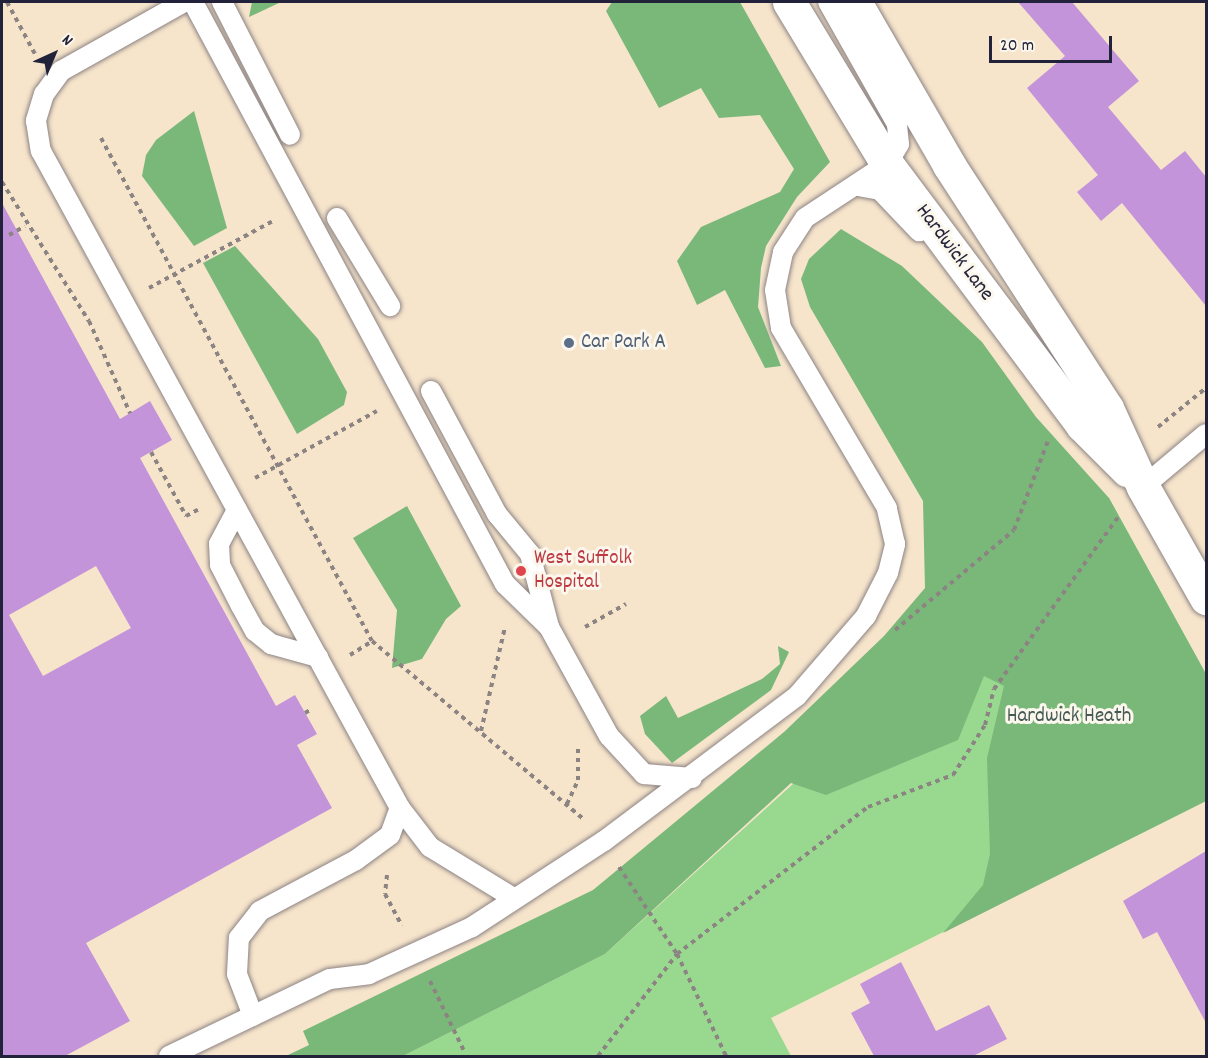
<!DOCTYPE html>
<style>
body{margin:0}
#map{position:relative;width:1208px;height:1058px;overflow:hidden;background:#f6e4cb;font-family:Dekko,sans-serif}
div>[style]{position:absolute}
.green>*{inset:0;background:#98d88f}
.forest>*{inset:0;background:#7ab87a}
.building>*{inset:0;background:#c394d9}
.path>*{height:4px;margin-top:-2px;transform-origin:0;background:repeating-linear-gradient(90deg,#8c8383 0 4.5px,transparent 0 9px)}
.roads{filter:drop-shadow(0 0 2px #8c8383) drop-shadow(0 0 2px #8c8383)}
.service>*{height:20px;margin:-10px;padding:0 10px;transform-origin:10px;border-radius:10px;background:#fff}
.tertiary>*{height:33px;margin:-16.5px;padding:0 16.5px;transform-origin:16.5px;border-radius:16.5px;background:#fff}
.dots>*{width:16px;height:16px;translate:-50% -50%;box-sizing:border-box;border:3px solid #fbf7ec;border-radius:50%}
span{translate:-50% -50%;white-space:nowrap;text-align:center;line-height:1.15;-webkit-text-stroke:6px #fbf7ec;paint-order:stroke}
.street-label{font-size:21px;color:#22223b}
.service-label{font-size:21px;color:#4e5e75}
.left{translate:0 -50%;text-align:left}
.health-label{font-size:21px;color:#be3a42}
.park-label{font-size:21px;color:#455954}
.frame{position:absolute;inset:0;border:3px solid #22223b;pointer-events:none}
.north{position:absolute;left:24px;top:24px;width:60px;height:60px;-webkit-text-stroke:4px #fbf7ec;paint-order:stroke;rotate:44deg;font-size:16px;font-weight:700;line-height:24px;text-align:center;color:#22223b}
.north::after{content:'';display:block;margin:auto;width:21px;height:27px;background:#22223b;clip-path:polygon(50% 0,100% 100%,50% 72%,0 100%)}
.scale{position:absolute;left:989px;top:36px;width:123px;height:27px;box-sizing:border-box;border:3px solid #22223b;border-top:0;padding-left:8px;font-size:18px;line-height:21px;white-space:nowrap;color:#22223b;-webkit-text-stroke:4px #fbf7ec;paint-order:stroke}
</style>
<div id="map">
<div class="green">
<div style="clip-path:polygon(1109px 498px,1206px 674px,1206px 801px,771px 1018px,791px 1056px,403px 1056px,605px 954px)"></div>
</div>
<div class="forest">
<div style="clip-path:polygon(252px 2px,281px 2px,249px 17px)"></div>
<div style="clip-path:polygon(612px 2px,740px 2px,830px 162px,797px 197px,766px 246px,761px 268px,758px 307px,781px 366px,765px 368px,725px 290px,697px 305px,677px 261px,701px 227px,780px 192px,794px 169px,760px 115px,719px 118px,701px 88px,659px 108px,606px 11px)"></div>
<div style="clip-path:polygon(194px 111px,227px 228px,194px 246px,142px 176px,146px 155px,156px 140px)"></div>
<div style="clip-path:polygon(841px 229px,902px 266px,982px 342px,1036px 417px,1109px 498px,1206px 674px,1206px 801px,943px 933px,983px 885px,990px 854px,987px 758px,1004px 686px,984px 676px,958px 740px,826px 795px,791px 783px,605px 954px,403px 1056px,286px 1056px,309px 1045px,303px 1031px,593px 890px,784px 732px,884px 636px,925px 588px,923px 501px,810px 307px,801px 279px,809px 259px)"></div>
<div style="clip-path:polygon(235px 246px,318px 339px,347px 392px,344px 405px,297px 434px,203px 263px)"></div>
<div style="clip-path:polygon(407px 506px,461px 606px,446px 619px,422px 659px,392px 668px,397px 610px,353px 538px)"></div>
<div style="clip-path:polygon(778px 646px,789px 652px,771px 690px,672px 763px,645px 734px,640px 716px,666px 696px,678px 718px,762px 679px,780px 664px)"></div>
</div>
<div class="building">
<div style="clip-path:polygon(1018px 2px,1072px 2px,1139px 81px,1108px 107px,1161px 170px,1185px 151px,1206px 177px,1206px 306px,1122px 203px,1101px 221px,1077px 192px,1098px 175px,1027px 88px,1065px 56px)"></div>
<div style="clip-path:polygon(evenodd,2px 203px,120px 419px,150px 401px,172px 440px,140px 458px,276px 706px,295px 695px,317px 734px,297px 745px,332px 808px,86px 943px,130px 1021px,65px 1056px,2px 1056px,2px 203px,96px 566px,131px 628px,43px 676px,9px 615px,96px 566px)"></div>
<div style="clip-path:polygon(1206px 851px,1206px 1023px,1157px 932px,1143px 939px,1123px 901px)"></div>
<div style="clip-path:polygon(901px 962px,936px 1031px,989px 1005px,1007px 1039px,973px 1056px,874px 1056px,851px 1013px,870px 1003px,860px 984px)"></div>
</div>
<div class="path">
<div style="left:7px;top:2px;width:59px;rotate:61.7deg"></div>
<div style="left:101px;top:138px;width:571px;rotate:61.69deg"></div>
<div style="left:372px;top:641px;width:275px;rotate:40.1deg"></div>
<div style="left:2px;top:182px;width:164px;rotate:58deg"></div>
<div style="left:89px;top:321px;width:101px;rotate:66deg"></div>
<div style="left:9px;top:235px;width:18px;rotate:-29deg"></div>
<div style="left:149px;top:288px;width:143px;rotate:-28.4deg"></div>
<div style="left:1158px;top:427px;width:62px;rotate:-39.1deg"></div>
<div style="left:151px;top:452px;width:73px;rotate:61.3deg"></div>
<div style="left:186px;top:516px;width:17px;rotate:-28deg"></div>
<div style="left:255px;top:478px;width:139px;rotate:-28.8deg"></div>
<div style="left:585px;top:627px;width:47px;rotate:-29.3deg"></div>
<div style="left:895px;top:630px;width:155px;rotate:-40deg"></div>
<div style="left:1014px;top:530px;width:95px;rotate:-69.1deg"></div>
<div style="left:350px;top:655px;width:26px;rotate:-32deg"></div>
<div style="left:305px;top:713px;width:6px;rotate:-31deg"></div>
<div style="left:481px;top:731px;width:107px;rotate:-77deg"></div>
<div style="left:567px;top:804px;width:26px;rotate:-65deg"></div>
<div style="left:578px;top:780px;width:33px;rotate:-90deg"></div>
<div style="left:619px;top:867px;width:105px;rotate:56.3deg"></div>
<div style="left:677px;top:954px;width:113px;rotate:64.3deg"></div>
<div style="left:387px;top:875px;width:19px;rotate:96deg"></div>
<div style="left:385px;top:894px;width:36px;rotate:62deg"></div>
<div style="left:430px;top:981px;width:80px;rotate:64.1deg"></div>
<div style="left:598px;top:1056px;width:129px;rotate:-52.2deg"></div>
<div style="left:677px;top:954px;width:241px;rotate:-37.6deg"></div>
<div style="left:868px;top:807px;width:91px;rotate:-20.6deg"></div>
<div style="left:953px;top:775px;width:59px;rotate:-57.4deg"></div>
<div style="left:985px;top:725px;width:37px;rotate:-76deg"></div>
<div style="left:994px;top:689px;width:212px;rotate:-54.2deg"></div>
</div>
<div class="roads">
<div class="service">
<div style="left:184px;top:2px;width:141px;rotate:150.7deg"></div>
<div style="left:61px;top:71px;width:29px;rotate:126deg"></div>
<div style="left:44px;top:94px;width:28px;rotate:107deg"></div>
<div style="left:36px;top:121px;width:30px;rotate:81deg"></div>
<div style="left:41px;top:151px;width:749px;rotate:61.35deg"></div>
<div style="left:400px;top:808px;width:49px;rotate:52.4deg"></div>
<div style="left:430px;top:847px;width:96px;rotate:31.4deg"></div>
<div style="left:193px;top:2px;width:660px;rotate:61.81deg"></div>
<div style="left:505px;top:584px;width:62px;rotate:44.3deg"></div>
<div style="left:222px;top:2px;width:149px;rotate:62.9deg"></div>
<div style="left:858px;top:186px;width:22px;rotate:10deg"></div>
<div style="left:880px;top:190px;width:57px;rotate:46.4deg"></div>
<div style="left:337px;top:218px;width:103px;rotate:58.9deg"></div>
<div style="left:431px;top:391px;width:140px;rotate:61.8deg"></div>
<div style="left:497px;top:514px;width:52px;rotate:50.5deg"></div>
<div style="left:530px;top:554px;width:75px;rotate:75.4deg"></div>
<div style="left:549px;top:627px;width:124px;rotate:61.2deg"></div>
<div style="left:609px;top:736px;width:52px;rotate:47.4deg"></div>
<div style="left:644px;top:774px;width:48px;rotate:4.8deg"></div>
<div style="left:1143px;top:487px;width:82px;rotate:-40.1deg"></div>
<div style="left:237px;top:510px;width:38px;rotate:118deg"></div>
<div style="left:219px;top:544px;width:21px;rotate:87deg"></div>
<div style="left:220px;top:565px;width:46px;rotate:62.9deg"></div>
<div style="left:241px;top:606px;width:29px;rotate:61deg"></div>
<div style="left:255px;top:631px;width:21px;rotate:39deg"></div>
<div style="left:271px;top:644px;width:49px;rotate:15.5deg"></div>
<div style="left:253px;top:1016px;width:45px;rotate:-110.9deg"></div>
<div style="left:237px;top:974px;width:36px;rotate:-87deg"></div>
<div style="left:239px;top:938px;width:34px;rotate:-52deg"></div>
<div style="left:260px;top:911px;width:109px;rotate:-28deg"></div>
<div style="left:356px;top:860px;width:42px;rotate:-36.3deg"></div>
<div style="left:390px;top:835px;width:29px;rotate:-70deg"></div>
<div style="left:169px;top:1056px;width:178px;rotate:-25.6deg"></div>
<div style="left:330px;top:979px;width:39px;rotate:-7deg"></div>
<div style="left:369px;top:974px;width:113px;rotate:-24.5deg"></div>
<div style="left:472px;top:927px;width:158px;rotate:-33.1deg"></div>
<div style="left:604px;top:841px;width:241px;rotate:-36.9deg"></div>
<div style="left:797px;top:696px;width:106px;rotate:-49.2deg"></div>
<div style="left:866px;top:616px;width:48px;rotate:-62.9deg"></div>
<div style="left:888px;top:573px;width:30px;rotate:-76deg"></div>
<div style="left:895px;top:544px;width:37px;rotate:-103deg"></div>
<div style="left:887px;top:508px;width:209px;rotate:-120.5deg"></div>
<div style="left:781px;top:328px;width:38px;rotate:-99deg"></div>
<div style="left:775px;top:290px;width:39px;rotate:-78deg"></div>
<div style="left:783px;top:252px;width:40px;rotate:-57.1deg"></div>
<div style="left:805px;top:218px;width:98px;rotate:-33.4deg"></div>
<div style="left:887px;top:164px;width:23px;rotate:-59deg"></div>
<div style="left:899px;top:144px;width:20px;rotate:-96deg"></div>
<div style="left:897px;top:124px;width:140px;rotate:-119.5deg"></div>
</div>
<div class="tertiary">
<div style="left:789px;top:2px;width:189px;rotate:58.8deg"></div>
<div style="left:887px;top:164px;width:326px;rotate:53.2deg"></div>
<div style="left:1082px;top:425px;width:64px;rotate:45deg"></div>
<div style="left:855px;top:2px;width:188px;rotate:60deg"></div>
<div style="left:949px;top:165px;width:290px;rotate:57deg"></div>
<div style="left:1107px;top:408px;width:87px;rotate:65.5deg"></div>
<div style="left:1143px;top:487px;width:128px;rotate:60.4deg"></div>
</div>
</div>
<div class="dots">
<div style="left:569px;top:343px;background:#5c6f8a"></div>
<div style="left:521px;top:571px;background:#e0444e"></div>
</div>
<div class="street-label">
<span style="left:954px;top:253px;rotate:53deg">Hardwick Lane</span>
</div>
<div class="service-label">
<span class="left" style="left:581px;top:343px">Car Park A</span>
</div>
<div class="health-label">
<span class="left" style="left:534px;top:571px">West Suffolk<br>Hospital</span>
</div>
<div class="park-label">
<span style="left:1069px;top:717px">Hardwick Heath</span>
</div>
<div class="frame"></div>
<div class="north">N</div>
<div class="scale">20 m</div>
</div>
